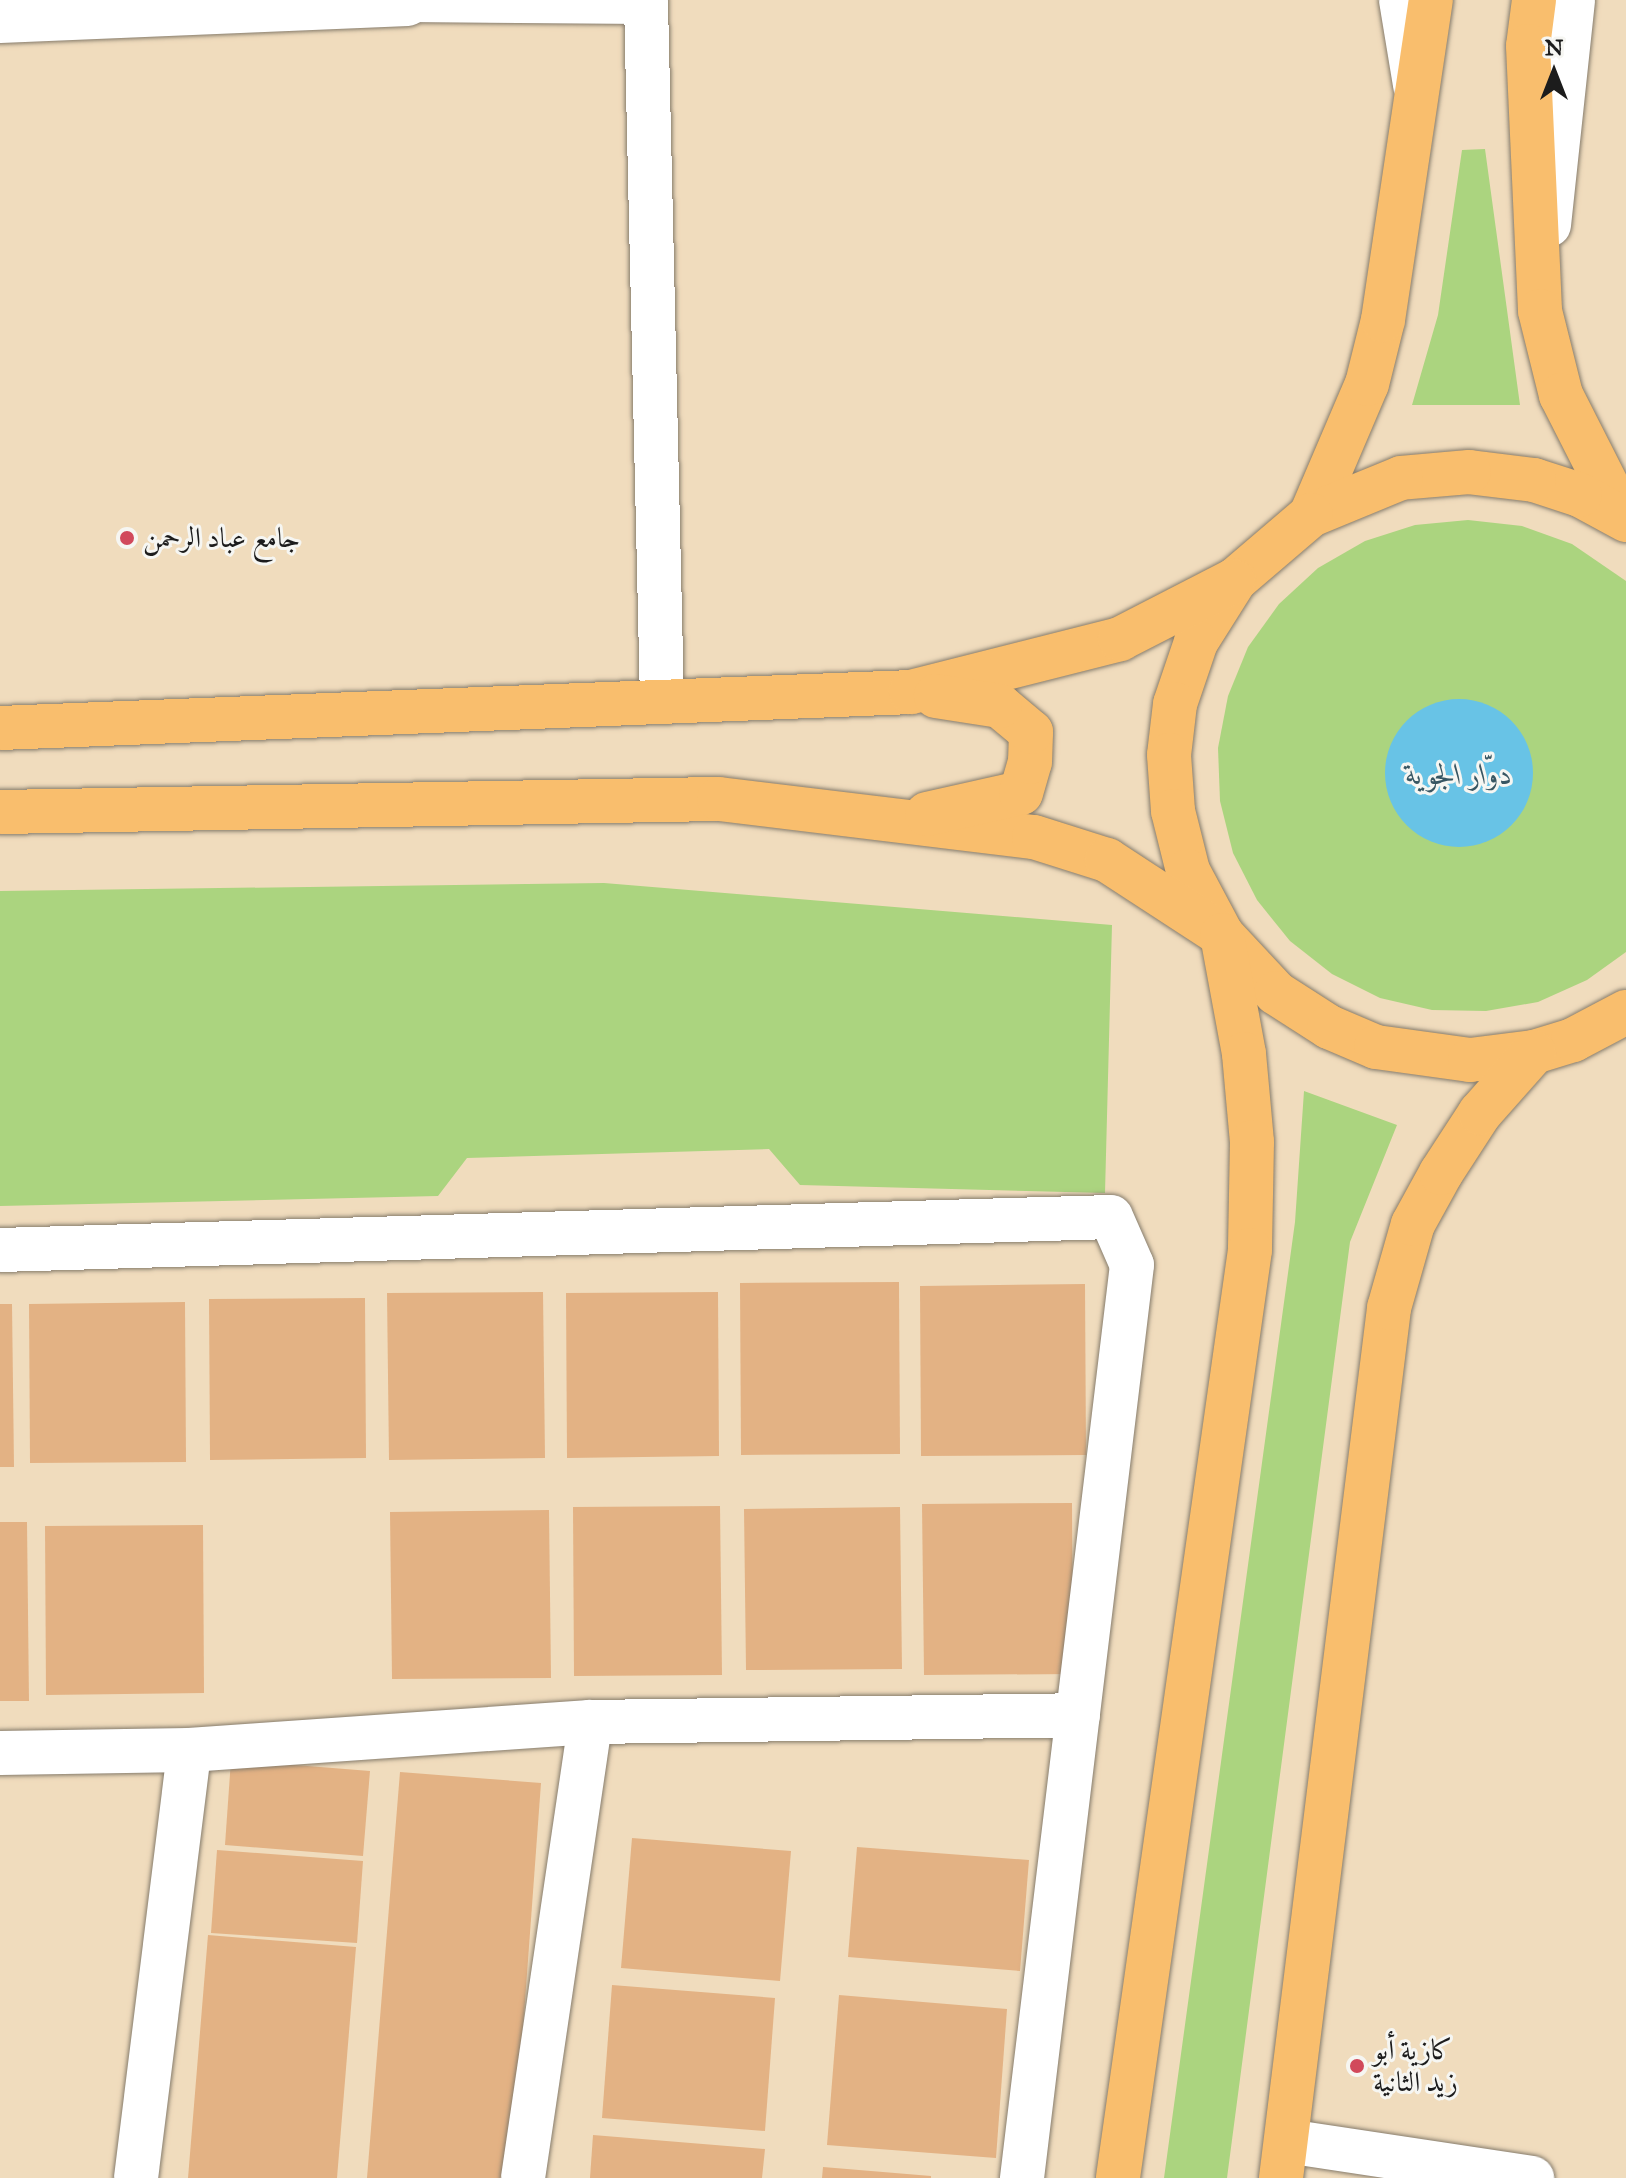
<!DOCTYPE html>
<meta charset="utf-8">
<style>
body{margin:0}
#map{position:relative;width:1626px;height:2178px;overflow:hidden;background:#f0dcbd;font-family:"IM FELL Great Primer",Amiri,serif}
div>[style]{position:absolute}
.green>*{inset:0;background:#abd47f}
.water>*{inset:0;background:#68c3e6}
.round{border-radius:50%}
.building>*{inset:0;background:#e3b284}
.roads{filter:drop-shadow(0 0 2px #867c6c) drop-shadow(0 0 2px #867c6c)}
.minor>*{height:44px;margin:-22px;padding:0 22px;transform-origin:22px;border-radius:22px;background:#fff}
.major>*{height:44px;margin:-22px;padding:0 22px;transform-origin:22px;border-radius:22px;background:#f9be6d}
.dots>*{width:22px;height:22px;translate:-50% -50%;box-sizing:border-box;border:4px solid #f6f6f2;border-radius:50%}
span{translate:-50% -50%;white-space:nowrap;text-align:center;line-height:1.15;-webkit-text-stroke:6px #f6f6f2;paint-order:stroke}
.poi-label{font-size:28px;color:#1c1c1c}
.left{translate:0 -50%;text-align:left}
.water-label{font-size:30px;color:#375663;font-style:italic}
.north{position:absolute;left:1514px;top:32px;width:80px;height:80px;-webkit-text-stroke:6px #f6f6f2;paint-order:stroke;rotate:0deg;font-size:22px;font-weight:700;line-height:32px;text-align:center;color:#1c1c1c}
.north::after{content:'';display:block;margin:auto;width:28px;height:36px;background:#1c1c1c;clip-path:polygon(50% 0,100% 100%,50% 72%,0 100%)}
</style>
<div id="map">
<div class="green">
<div style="clip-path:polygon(1485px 149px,1520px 405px,1412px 405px,1438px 315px,1462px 150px)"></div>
<div style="clip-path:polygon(1468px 520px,1522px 526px,1572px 544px,1626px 581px,1626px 952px,1587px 980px,1538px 1002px,1486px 1011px,1432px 1010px,1380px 998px,1332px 974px,1290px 941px,1257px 900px,1233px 853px,1220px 801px,1218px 748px,1228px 696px,1248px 647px,1279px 604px,1318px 568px,1365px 541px,1415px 525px)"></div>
<div style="clip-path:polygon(604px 883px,1112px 925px,1105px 1193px,800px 1185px,769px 1149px,467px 1158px,438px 1196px,0 1206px,0 891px)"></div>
<div style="clip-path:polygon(1304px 1091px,1397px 1125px,1350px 1242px,1227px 2178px,1164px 2178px,1295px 1222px)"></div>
</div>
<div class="water">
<div class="round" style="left:1385px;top:699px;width:148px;height:148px"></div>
</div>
<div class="building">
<div style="clip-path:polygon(899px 1282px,900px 1454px,741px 1455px,740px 1283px)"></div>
<div style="clip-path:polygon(1085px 1284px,1086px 1455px,921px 1456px,920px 1286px)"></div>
<div style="clip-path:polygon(543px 1292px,545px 1458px,389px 1460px,387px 1293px)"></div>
<div style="clip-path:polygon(718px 1292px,719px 1456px,567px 1458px,566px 1293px)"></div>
<div style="clip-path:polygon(365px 1298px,366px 1458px,210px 1460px,209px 1299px)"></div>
<div style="clip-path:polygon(185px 1302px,186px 1462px,30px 1463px,29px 1304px)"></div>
<div style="clip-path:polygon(0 1304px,12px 1304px,14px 1467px,0 1467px)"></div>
<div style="clip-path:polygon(1072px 1503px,1073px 1674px,924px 1675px,922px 1504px)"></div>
<div style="clip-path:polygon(720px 1506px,722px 1675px,574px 1676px,573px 1507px)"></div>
<div style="clip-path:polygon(900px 1507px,902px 1669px,746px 1670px,744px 1509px)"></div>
<div style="clip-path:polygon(549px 1510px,551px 1678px,392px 1679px,390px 1512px)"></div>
<div style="clip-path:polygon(0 1522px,27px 1522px,29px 1701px,0 1701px)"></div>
<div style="clip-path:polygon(203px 1525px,204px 1693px,46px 1695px,45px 1526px)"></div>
<div style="clip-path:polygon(231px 1760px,370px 1771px,363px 1856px,225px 1845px)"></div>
<div style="clip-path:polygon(400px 1772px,541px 1783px,512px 2178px,367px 2178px)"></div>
<div style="clip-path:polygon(632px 1838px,791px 1851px,780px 1981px,621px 1968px)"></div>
<div style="clip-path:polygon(857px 1847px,1029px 1860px,1020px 1971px,848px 1957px)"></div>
<div style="clip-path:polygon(217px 1850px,363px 1861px,357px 1943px,211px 1933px)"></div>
<div style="clip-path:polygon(208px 1935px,356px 1947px,337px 2178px,188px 2178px)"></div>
<div style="clip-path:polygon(612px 1985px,775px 1998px,765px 2131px,602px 2118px)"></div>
<div style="clip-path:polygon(839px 1995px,1007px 2009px,996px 2158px,827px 2145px)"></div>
<div style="clip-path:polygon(593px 2135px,765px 2149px,762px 2178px,590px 2178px)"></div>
<div style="clip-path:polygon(823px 2167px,931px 2176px,931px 2178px,822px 2178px)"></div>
</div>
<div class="roads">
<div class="minor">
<div style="left:408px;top:0;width:238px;rotate:0.5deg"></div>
<div style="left:646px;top:2px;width:699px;rotate:88.69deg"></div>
<div style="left:1401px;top:0;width:86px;rotate:80.6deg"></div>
<div style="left:0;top:21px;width:408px;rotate:-2.4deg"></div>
<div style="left:1549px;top:225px;width:226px;rotate:-83.9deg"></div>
<div style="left:0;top:1250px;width:1111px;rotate:-1.7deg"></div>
<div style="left:1111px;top:1217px;width:52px;rotate:66.4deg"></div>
<div style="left:1132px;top:1265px;width:920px;rotate:96.87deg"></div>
<div style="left:0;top:1753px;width:189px;rotate:-0.9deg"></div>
<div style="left:189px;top:1750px;width:402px;rotate:-4deg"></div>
<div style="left:590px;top:1722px;width:488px;rotate:-0.8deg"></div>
<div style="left:1287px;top:2141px;width:248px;rotate:8.6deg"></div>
<div style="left:136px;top:2178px;width:431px;rotate:-82.9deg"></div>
<div style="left:523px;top:2178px;width:461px;rotate:-81.6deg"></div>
</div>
<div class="major">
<div style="left:1534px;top:0;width:46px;rotate:97.4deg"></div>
<div style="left:1528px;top:46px;width:265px;rotate:87.4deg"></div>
<div style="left:1540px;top:311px;width:87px;rotate:76deg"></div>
<div style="left:1561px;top:395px;width:137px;rotate:63.1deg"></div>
<div style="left:1311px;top:515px;width:142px;rotate:-66.9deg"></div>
<div style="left:1367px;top:384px;width:66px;rotate:-76deg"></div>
<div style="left:1383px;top:320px;width:324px;rotate:-81.5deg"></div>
<div style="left:1626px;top:520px;width:52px;rotate:-151.5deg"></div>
<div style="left:1580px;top:495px;width:48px;rotate:-161.9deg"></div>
<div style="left:1534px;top:480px;width:65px;rotate:-173deg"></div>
<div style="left:1469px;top:472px;width:68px;rotate:175deg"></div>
<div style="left:1401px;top:478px;width:97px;rotate:157.7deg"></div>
<div style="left:1311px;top:515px;width:100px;rotate:139.5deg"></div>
<div style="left:1235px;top:580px;width:73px;rotate:122.2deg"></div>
<div style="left:1196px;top:642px;width:65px;rotate:108.7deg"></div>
<div style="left:1175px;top:704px;width:51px;rotate:96.7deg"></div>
<div style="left:1169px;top:755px;width:56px;rotate:85.9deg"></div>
<div style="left:1173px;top:811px;width:62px;rotate:76deg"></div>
<div style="left:1188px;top:871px;width:72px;rotate:62deg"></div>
<div style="left:1222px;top:935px;width:79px;rotate:47deg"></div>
<div style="left:1276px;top:993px;width:63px;rotate:32.7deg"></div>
<div style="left:1329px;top:1027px;width:51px;rotate:23.1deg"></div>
<div style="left:1376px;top:1047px;width:95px;rotate:7.9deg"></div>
<div style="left:1470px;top:1060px;width:64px;rotate:-7.1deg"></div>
<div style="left:1534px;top:1052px;width:41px;rotate:-17.1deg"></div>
<div style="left:1573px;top:1040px;width:60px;rotate:-27.8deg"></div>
<div style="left:0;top:728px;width:912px;rotate:-2.26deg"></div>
<div style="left:911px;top:692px;width:216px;rotate:-14.2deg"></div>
<div style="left:1120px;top:639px;width:127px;rotate:-27.2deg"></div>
<div style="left:0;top:812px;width:719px;rotate:-1.04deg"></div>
<div style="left:719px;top:799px;width:317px;rotate:6.9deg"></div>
<div style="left:1034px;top:837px;width:77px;rotate:17.5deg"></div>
<div style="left:1107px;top:860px;width:137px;rotate:33.1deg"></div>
<div style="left:1222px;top:935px;width:121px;rotate:79.5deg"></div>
<div style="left:1244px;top:1054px;width:88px;rotate:84.8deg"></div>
<div style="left:1252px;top:1142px;width:108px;rotate:91.1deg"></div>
<div style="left:1250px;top:1250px;width:937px;rotate:98.1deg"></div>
<div style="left:927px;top:814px;width:96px;rotate:-12.6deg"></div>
<div style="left:1021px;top:793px;width:32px;rotate:-74deg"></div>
<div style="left:1030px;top:762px;width:30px;rotate:-88deg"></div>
<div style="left:1031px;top:732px;width:40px;rotate:-140deg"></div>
<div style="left:1000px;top:706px;width:65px;rotate:-171.1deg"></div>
<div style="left:1281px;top:2178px;width:877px;rotate:-82.92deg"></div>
<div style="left:1389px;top:1308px;width:87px;rotate:-74.1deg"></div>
<div style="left:1413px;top:1224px;width:58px;rotate:-61.2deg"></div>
<div style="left:1441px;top:1173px;width:72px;rotate:-57deg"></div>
<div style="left:1480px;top:1113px;width:81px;rotate:-48.5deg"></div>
</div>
</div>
<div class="dots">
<div style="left:127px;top:538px;background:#d1495b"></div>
<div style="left:1357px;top:2066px;background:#d1495b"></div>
</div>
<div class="poi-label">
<span class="left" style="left:143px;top:538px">جامع عباد الرحمن</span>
<span class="left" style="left:1373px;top:2066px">كازية أبو<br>زيد الثانية</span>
</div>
<div class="water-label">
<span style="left:1459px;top:774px">دوّار الجوية</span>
</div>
<div class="north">N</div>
</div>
